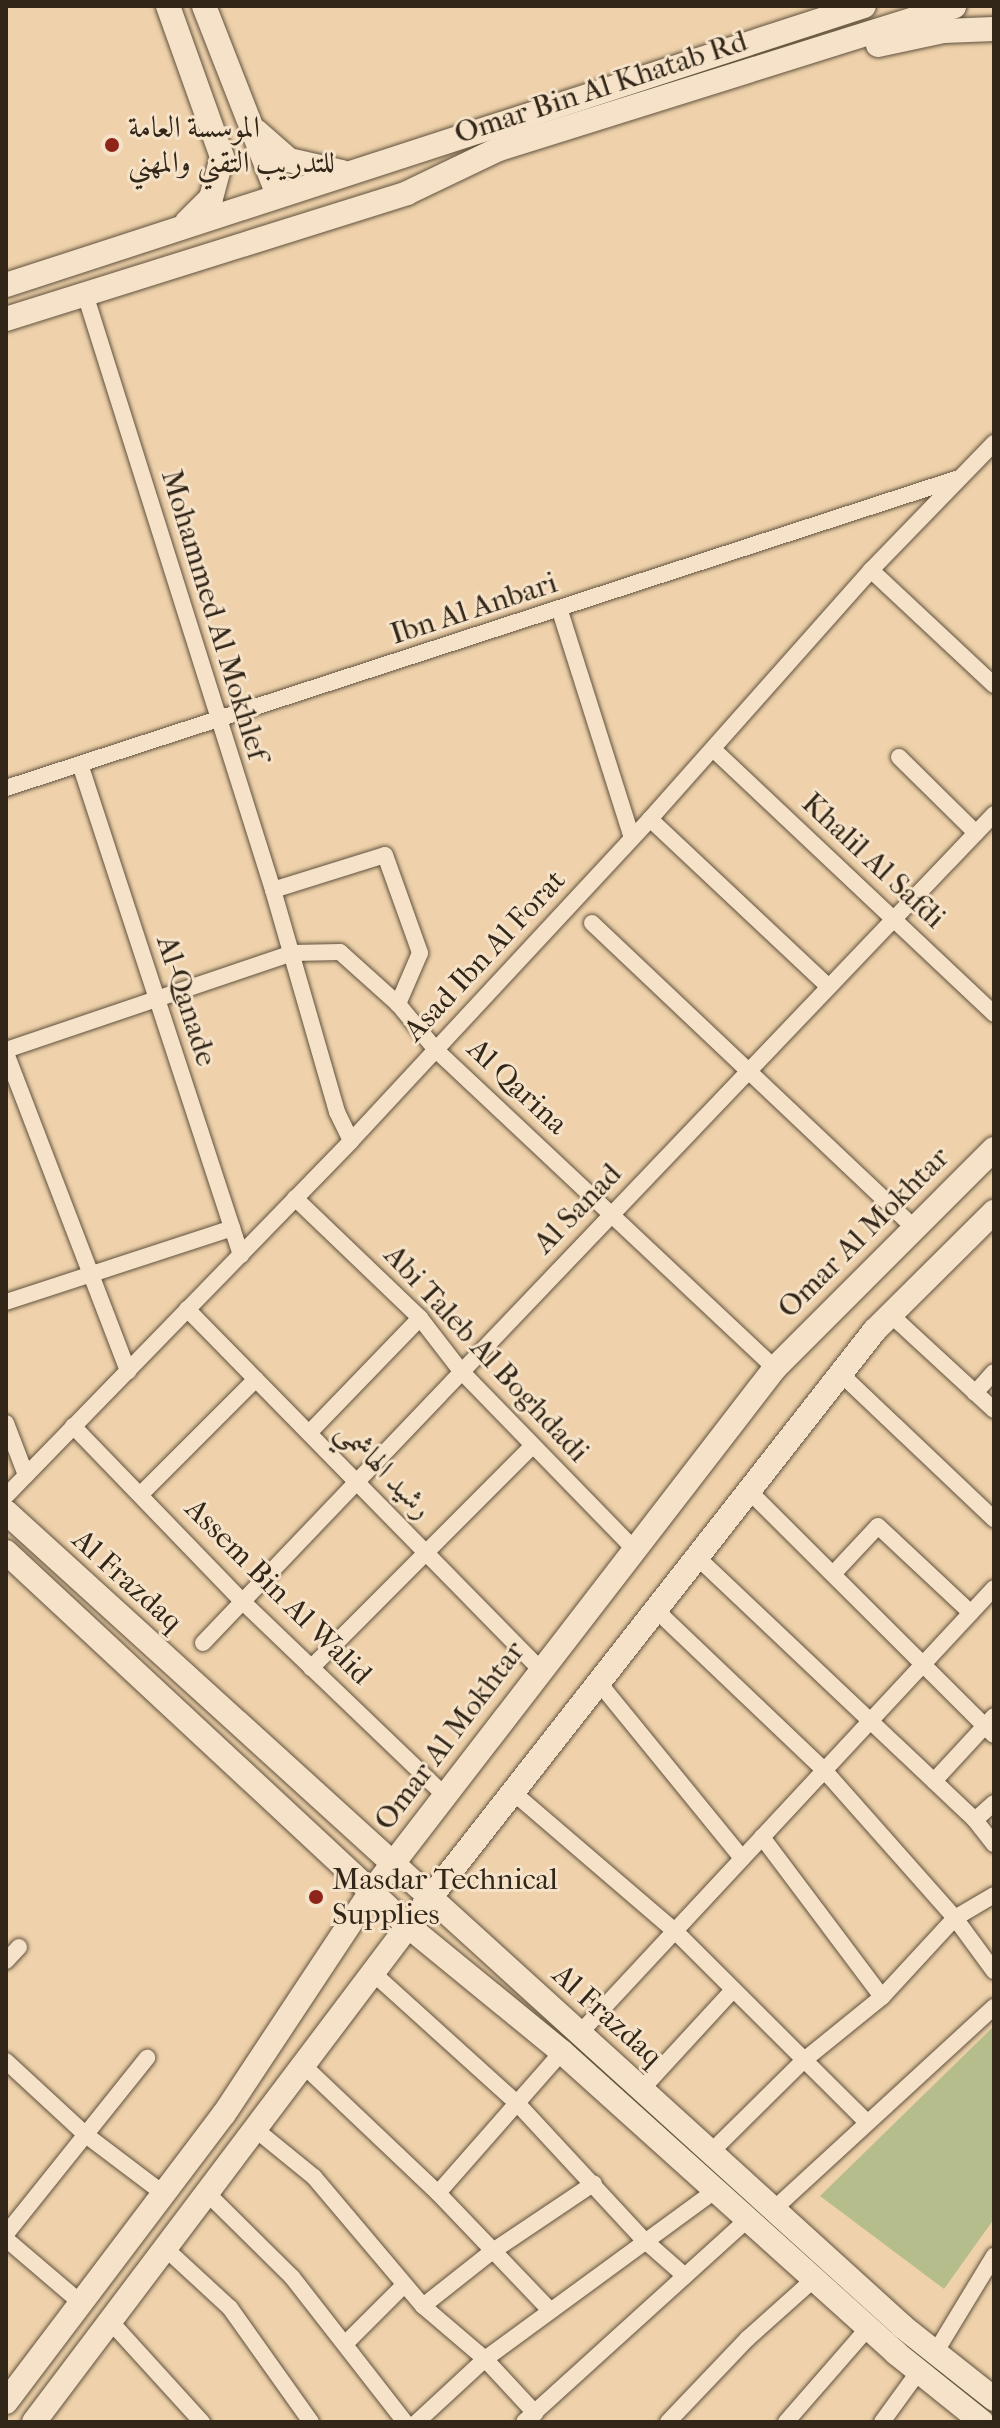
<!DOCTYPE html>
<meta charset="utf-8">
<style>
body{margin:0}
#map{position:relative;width:1000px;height:2428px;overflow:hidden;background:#efd2ab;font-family:"IM FELL French Canon",Amiri,serif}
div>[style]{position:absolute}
.green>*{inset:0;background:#b5bd8c}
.roads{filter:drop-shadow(0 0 2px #60513d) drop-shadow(0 0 2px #60513d)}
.street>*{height:16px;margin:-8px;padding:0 8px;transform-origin:8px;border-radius:8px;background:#f5e2c8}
.secondary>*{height:24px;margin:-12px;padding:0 12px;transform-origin:12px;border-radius:12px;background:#f5e2c8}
.dots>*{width:22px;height:22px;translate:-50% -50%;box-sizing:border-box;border:4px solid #f5e2c8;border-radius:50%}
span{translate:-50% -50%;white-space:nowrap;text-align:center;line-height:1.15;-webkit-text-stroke:6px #f5e2c8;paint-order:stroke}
.street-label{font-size:30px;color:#312618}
.poi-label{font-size:30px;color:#312618}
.left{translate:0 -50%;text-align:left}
.frame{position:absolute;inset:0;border:8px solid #312618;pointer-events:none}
</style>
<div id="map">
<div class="green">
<div style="clip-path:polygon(994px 2026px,994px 2219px,944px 2289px,820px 2196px)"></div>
</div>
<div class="roads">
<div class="street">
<div style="left:85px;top:294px;width:625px;rotate:72.49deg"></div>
<div style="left:273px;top:890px;width:231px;rotate:73.9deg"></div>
<div style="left:337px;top:1112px;width:32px;rotate:64deg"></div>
<div style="left:871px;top:570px;width:168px;rotate:43.1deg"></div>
<div style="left:560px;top:611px;width:238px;rotate:72.4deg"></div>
<div style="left:713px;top:749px;width:386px;rotate:43.3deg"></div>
<div style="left:899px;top:757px;width:108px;rotate:44.6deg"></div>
<div style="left:80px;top:764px;width:517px;rotate:71.85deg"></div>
<div style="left:6px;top:788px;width:999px;rotate:-18.02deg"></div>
<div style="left:650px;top:819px;width:245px;rotate:43.2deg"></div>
<div style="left:273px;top:890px;width:117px;rotate:-17.4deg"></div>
<div style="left:385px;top:855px;width:104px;rotate:70.3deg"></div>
<div style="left:420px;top:953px;width:56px;rotate:113.3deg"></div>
<div style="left:592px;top:923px;width:444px;rotate:43.4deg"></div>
<div style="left:6px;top:1050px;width:302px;rotate:-18.7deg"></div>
<div style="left:292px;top:953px;width:48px;rotate:-1.2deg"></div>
<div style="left:340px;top:952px;width:78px;rotate:41.9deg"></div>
<div style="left:398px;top:1004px;width:60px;rotate:50.4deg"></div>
<div style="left:436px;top:1050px;width:465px;rotate:43.2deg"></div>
<div style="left:6px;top:1053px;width:341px;rotate:69deg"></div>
<div style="left:295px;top:1198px;width:173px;rotate:43.8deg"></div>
<div style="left:420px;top:1318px;width:67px;rotate:52.3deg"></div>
<div style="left:461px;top:1371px;width:250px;rotate:45.8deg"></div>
<div style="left:6px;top:1302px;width:238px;rotate:-18.1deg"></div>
<div style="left:187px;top:1309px;width:506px;rotate:45.56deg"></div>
<div style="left:891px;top:1315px;width:140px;rotate:42.7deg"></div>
<div style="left:841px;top:1374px;width:211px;rotate:43.5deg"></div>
<div style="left:975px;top:1393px;width:28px;rotate:-48deg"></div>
<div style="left:6px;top:1423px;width:56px;rotate:69deg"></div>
<div style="left:73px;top:1426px;width:242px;rotate:46deg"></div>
<div style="left:241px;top:1600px;width:281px;rotate:43.8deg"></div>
<div style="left:309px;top:1433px;width:160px;rotate:-46deg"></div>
<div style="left:750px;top:1492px;width:344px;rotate:44.9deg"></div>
<div style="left:142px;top:1493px;width:161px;rotate:-45deg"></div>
<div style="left:6px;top:1496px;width:495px;rotate:-45.8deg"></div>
<div style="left:351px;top:1141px;width:439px;rotate:-47.1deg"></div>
<div style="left:650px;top:819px;width:333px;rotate:-48.4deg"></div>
<div style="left:871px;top:570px;width:177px;rotate:-45.9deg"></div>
<div style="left:698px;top:1558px;width:381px;rotate:43.4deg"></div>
<div style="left:975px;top:1820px;width:31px;rotate:52deg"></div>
<div style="left:834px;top:1573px;width:64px;rotate:-46.9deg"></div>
<div style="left:878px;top:1526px;width:127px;rotate:43.1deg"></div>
<div style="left:657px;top:1611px;width:231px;rotate:43.6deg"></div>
<div style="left:824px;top:1770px;width:198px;rotate:48.5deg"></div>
<div style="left:955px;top:1918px;width:66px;rotate:53.7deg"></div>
<div style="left:203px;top:1643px;width:1146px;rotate:-46.34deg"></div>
<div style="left:311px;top:1668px;width:313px;rotate:-45.1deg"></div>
<div style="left:600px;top:1684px;width:225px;rotate:50.8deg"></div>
<div style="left:934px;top:1781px;width:88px;rotate:-47.3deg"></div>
<div style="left:515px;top:1794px;width:211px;rotate:40.6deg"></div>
<div style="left:675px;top:1931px;width:271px;rotate:44.9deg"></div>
<div style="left:975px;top:1820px;width:25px;rotate:-42deg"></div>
<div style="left:762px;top:1837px;width:200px;rotate:53.1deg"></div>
<div style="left:6px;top:1961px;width:19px;rotate:-47deg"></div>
<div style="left:373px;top:1973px;width:194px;rotate:42.1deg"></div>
<div style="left:517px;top:2103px;width:185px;rotate:47.2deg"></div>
<div style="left:643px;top:2239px;width:56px;rotate:41.4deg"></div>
<div style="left:579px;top:2034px;width:609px;rotate:-47.06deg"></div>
<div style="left:6px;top:2061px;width:109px;rotate:42.8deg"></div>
<div style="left:86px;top:2135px;width:98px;rotate:37.1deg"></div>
<div style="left:303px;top:2065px;width:186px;rotate:43.5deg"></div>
<div style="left:438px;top:2193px;width:162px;rotate:46.3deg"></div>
<div style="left:641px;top:2090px;width:136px;rotate:-47.4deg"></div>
<div style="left:255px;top:2129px;width:76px;rotate:39.1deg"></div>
<div style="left:314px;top:2177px;width:169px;rotate:49.8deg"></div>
<div style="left:423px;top:2306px;width:82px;rotate:40.5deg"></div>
<div style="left:485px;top:2359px;width:74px;rotate:47.2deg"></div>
<div style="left:710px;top:2153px;width:131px;rotate:-44.7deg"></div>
<div style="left:803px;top:2061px;width:102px;rotate:-39deg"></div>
<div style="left:882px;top:1997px;width:108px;rotate:-47.3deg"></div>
<div style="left:955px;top:1918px;width:45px;rotate:-30.5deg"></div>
<div style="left:207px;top:2193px;width:120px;rotate:44.7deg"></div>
<div style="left:292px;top:2277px;width:184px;rotate:52.1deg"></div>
<div style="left:438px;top:2193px;width:188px;rotate:-48.7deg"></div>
<div style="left:773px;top:2210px;width:300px;rotate:-42.6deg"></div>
<div style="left:6px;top:2234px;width:226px;rotate:-51.3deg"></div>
<div style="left:6px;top:2239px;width:100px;rotate:40.5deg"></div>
<div style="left:165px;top:2248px;width:88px;rotate:42.7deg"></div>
<div style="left:230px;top:2308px;width:140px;rotate:54.6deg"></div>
<div style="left:423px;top:2306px;width:85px;rotate:-38.3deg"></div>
<div style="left:490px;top:2253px;width:125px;rotate:-33.9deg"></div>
<div style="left:110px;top:2321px;width:137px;rotate:47.7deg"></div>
<div style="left:345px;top:2344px;width:83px;rotate:-45deg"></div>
<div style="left:935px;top:2353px;width:114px;rotate:-58.7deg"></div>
<div style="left:417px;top:2422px;width:93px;rotate:-42.8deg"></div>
<div style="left:485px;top:2359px;width:286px;rotate:-36.2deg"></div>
<div style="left:524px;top:2422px;width:302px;rotate:-42.2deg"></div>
<div style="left:668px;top:2422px;width:115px;rotate:-46.4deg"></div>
<div style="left:747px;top:2339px;width:90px;rotate:-41.8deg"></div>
<div style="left:786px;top:2422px;width:125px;rotate:-48.9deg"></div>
<div style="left:882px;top:2422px;width:63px;rotate:-54deg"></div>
</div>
<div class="secondary">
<div style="left:168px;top:6px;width:160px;rotate:70.3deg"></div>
<div style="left:222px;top:157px;width:42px;rotate:105deg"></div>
<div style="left:211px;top:198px;width:34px;rotate:135deg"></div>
<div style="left:204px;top:6px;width:203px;rotate:68.6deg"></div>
<div style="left:878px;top:45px;width:67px;rotate:-12deg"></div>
<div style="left:944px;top:31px;width:50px;rotate:-2.3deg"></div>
<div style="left:256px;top:131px;width:44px;rotate:41.3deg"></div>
<div style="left:289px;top:160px;width:54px;rotate:12.8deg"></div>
<div style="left:6px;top:285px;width:902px;rotate:-18.01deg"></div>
<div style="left:6px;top:319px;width:420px;rotate:-17.4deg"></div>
<div style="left:407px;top:193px;width:102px;rotate:-25.6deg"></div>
<div style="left:499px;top:149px;width:477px;rotate:-17.4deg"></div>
<div style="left:6px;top:1512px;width:1211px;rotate:42.25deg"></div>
<div style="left:902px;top:2326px;width:117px;rotate:38.4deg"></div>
<div style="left:6px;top:1552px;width:549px;rotate:42.93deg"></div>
<div style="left:408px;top:1926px;width:199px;rotate:39.3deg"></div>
<div style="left:562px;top:2052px;width:450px;rotate:42deg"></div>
<div style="left:896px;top:2353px;width:110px;rotate:38.7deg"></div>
<div style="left:6px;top:2402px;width:361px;rotate:-52.9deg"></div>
<div style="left:224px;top:2114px;width:266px;rotate:-56.5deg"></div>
<div style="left:371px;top:1892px;width:662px;rotate:-52.37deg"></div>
<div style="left:775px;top:1368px;width:310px;rotate:-45deg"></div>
<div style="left:34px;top:2422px;width:621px;rotate:-52.98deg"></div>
<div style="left:408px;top:1926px;width:757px;rotate:-51.92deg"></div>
<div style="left:875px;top:1330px;width:168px;rotate:-44.8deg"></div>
</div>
</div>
<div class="dots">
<div style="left:112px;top:145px;background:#8f2418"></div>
<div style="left:316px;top:1897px;background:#8f2418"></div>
</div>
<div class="street-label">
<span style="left:601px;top:88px;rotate:-18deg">Omar Bin Al Khatab Rd</span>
<span style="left:474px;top:609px;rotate:-18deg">Ibn Al Anbari</span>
<span style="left:214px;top:615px;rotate:73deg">Mohammed Al Mokhlef</span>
<span style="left:873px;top:861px;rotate:43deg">Khalil Al Safdi</span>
<span style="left:485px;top:956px;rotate:-47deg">Asad Ibn Al Forat</span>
<span style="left:186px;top:1001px;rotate:72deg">Al-Qanade</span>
<span style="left:517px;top:1087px;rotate:43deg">Al Qarina</span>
<span style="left:578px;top:1209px;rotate:-46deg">Al Sanad</span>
<span style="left:864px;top:1233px;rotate:-45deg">Omar Al Mokhtar</span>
<span style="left:486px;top:1354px;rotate:47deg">Abi Taleb Al Boghdadi</span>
<span style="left:384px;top:1470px;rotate:46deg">رشيد الهاشمي</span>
<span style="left:127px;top:1581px;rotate:42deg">Al Frazdaq</span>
<span style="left:278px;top:1592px;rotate:45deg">Assem Bin Al Walid</span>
<span style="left:450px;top:1736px;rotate:-53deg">Omar Al Mokhtar</span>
<span style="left:607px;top:2016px;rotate:42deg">Al Frazdaq</span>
</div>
<div class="poi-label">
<span class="left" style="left:128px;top:145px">الموسسة العامة<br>للتدريب التقني والمهني</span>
<span class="left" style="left:332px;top:1897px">Masdar Technical<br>Supplies</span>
</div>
<div class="frame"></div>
</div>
